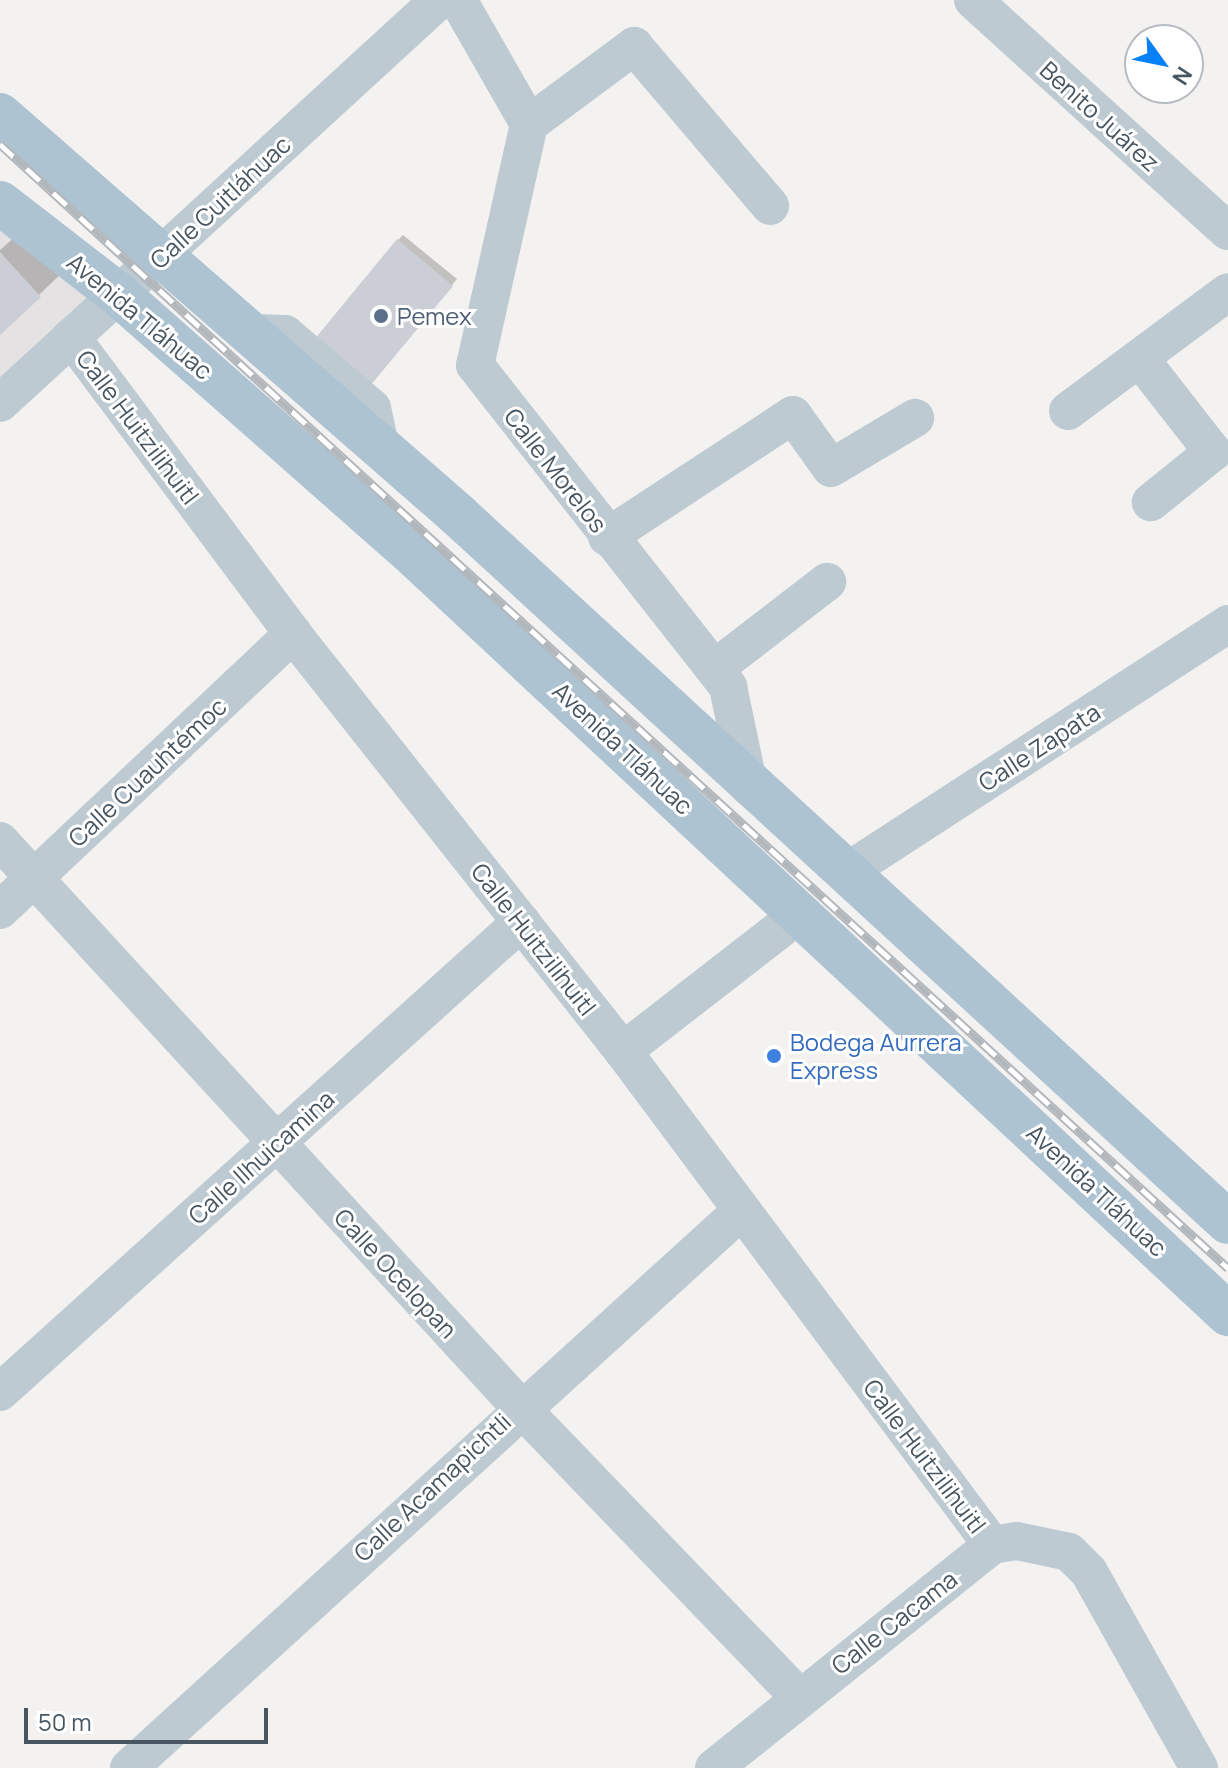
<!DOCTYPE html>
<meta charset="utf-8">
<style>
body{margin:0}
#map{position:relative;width:1228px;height:1768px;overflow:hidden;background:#f4f1f1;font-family:Manrope,sans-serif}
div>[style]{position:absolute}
.education>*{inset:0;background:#e5e2e3}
.shadow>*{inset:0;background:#0003}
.building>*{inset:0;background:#cbced4}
.minor>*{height:38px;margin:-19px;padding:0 19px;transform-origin:19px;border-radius:19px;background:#bdcad2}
.major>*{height:44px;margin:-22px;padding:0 22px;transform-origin:22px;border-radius:22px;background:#aec3d2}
.rail>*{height:9px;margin-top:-4.5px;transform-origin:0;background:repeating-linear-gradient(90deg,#fff 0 18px,#b2b7bc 0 36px);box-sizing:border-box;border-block:2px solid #b2b7bc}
.dots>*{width:22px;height:22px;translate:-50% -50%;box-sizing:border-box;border:4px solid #fff;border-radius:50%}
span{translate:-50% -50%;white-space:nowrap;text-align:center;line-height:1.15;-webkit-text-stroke:6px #fff;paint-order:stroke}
.street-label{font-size:24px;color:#475661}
.service-label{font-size:24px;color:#4e5e75}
.left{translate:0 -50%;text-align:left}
.shop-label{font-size:24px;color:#366cbe}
.north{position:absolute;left:1124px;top:24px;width:80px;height:80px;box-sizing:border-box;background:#fff;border:2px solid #b5bbc0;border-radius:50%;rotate:123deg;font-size:22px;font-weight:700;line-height:32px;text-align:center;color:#475661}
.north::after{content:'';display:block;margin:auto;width:28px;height:36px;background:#0681f8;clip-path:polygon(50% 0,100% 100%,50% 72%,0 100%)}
.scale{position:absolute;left:24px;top:1708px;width:244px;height:36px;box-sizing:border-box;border:4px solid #475661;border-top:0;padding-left:10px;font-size:24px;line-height:28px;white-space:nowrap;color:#475661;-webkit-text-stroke:6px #fff;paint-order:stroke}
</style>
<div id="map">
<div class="education">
<div style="clip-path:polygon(0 198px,119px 295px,0 403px)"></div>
</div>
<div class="shadow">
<div style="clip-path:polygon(24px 229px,63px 272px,0 332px,0 250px)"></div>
<div style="clip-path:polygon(403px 235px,457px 279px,370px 384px,398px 240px)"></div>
</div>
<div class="building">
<div style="clip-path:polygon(397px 239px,453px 286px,365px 392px,309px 346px)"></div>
<div style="clip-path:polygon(0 252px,41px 297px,0 335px)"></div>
</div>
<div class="minor">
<div style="left:458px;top:0;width:143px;rotate:60.2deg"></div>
<div style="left:529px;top:124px;width:247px;rotate:102.6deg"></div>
<div style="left:475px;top:365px;width:410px;rotate:51.8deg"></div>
<div style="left:728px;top:687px;width:102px;rotate:78.1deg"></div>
<div style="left:973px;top:0;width:344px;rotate:42.2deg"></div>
<div style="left:529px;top:124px;width:131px;rotate:-36.6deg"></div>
<div style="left:634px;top:46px;width:210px;rotate:49.6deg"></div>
<div style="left:254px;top:333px;width:31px;rotate:2deg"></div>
<div style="left:285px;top:334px;width:114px;rotate:40.4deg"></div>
<div style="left:372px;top:408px;width:38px;rotate:78deg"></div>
<div style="left:71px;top:337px;width:371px;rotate:53.2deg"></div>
<div style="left:293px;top:634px;width:532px;rotate:51.64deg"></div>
<div style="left:623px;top:1051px;width:617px;rotate:53.24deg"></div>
<div style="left:1141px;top:360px;width:117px;rotate:52deg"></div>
<div style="left:1213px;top:452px;width:80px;rotate:141.1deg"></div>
<div style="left:0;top:403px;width:596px;rotate:-42.55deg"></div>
<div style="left:1068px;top:411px;width:199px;rotate:-36.6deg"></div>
<div style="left:607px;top:537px;width:222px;rotate:-33.3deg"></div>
<div style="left:793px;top:415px;width:65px;rotate:54.4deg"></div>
<div style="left:831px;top:468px;width:98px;rotate:-30.8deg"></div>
<div style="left:714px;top:669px;width:143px;rotate:-37.6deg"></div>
<div style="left:0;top:841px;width:767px;rotate:47.43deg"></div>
<div style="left:519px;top:1406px;width:404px;rotate:46.1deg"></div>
<div style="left:851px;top:869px;width:450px;rotate:-33deg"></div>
<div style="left:0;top:910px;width:403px;rotate:-43.3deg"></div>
<div style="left:623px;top:1051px;width:225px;rotate:-37.8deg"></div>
<div style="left:0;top:1392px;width:702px;rotate:-42.05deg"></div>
<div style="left:129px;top:1768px;width:825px;rotate:-42.3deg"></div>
<div style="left:714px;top:1768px;width:356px;rotate:-38.7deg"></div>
<div style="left:992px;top:1545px;width:25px;rotate:-9deg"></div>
<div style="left:1017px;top:1541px;width:53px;rotate:11.9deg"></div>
<div style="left:1069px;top:1552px;width:28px;rotate:45deg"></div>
<div style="left:1089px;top:1572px;width:225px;rotate:60.7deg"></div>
</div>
<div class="major">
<div style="left:0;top:115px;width:608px;rotate:41.13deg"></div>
<div style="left:458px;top:515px;width:1045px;rotate:42.56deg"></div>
<div style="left:0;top:203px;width:150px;rotate:37.7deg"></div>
<div style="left:119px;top:295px;width:397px;rotate:41.4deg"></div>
<div style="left:417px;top:558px;width:1109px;rotate:42.99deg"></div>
</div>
<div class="rail">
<div style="left:0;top:144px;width:1665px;rotate:42.47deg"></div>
</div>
<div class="dots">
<div style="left:381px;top:316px;background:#5c6f8a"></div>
<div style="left:774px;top:1056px;background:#3f7fe0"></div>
</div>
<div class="street-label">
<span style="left:1100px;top:116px;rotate:42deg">Benito Juárez</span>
<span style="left:220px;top:202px;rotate:-43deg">Calle Cuitláhuac</span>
<span style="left:140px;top:316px;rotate:40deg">Avenida Tláhuac</span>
<span style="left:138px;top:427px;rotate:53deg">Calle Huitzilihuitl</span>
<span style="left:556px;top:470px;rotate:52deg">Calle Morelos</span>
<span style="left:1039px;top:747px;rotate:-33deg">Calle Zapata</span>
<span style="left:623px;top:748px;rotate:43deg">Avenida Tláhuac</span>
<span style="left:147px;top:772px;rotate:-43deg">Calle Cuauhtémoc</span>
<span style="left:534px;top:939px;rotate:52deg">Calle Huitzilihuitl</span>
<span style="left:261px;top:1157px;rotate:-42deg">Calle Ilhuicamina</span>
<span style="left:1097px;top:1190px;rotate:43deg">Avenida Tláhuac</span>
<span style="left:396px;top:1273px;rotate:47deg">Calle Ocelopan</span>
<span style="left:925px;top:1456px;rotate:53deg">Calle Huitzilihuitl</span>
<span style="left:432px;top:1487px;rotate:-43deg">Calle Acamapichtli</span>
<span style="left:894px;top:1622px;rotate:-38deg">Calle Cacama</span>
</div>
<div class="service-label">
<span class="left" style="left:397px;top:316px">Pemex</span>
</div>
<div class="shop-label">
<span class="left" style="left:790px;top:1056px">Bodega Aurrera<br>Express</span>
</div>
<div class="north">N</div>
<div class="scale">50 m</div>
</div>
